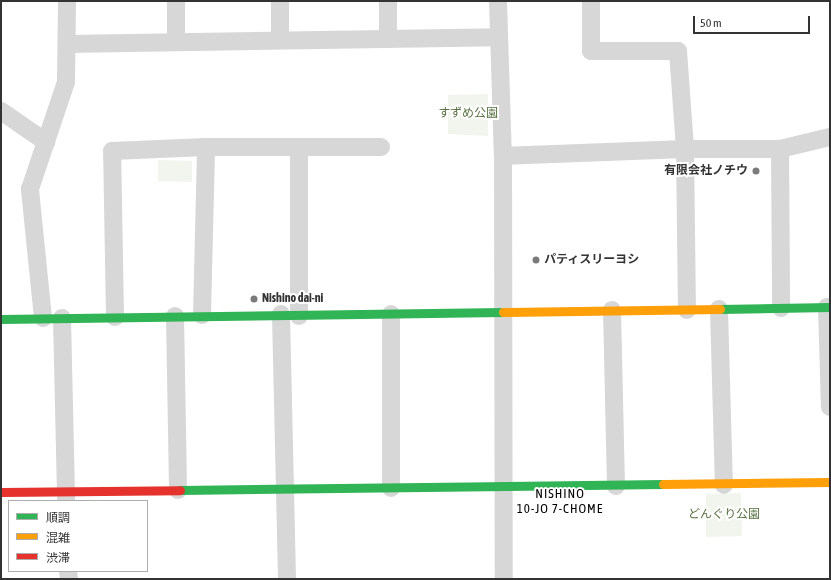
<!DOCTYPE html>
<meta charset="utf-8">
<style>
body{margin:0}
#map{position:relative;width:831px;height:580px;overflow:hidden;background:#fff;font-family:"Asap Condensed","Noto Sans JP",sans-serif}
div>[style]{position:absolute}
.green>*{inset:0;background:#f1f5ed}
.street>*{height:18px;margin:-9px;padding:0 9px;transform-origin:9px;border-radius:9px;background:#d7d7d7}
.fast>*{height:9px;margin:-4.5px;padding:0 4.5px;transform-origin:4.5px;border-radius:4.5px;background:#30b455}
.slow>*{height:9px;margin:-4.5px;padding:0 4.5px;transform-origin:4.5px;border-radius:4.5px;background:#ff9f0a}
.jam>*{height:9px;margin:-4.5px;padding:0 4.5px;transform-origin:4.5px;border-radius:4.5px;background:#e5322d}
.dots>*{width:11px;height:11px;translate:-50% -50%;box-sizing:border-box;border:2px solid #fff;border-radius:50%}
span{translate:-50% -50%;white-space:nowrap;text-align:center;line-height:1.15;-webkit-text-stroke:4px #fff;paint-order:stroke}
.park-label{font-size:12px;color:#56703f}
.poi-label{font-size:12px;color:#333;font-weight:700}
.right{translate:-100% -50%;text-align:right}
.left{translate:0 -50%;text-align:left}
.neighbourhood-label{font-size:13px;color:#000;letter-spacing:1px}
.frame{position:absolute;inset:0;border:2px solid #333;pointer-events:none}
.legend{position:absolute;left:8px;top:500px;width:140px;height:72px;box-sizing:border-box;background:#fff;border:1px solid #adadad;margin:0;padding:5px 7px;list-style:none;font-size:12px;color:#333}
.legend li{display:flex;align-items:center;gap:8px;height:20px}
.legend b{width:20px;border:1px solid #adadad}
.scale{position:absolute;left:693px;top:16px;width:117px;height:18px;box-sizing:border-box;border:2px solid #333;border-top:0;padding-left:5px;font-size:12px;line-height:14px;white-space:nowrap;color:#333;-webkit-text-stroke:3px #fff;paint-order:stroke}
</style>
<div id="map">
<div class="green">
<div style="clip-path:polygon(488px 94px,488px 136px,448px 134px,448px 95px)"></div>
<div style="clip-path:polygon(158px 160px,192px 161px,192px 182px,158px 181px)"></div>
<div style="clip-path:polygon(741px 493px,742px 536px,706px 537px,706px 494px)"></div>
</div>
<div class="street">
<div style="left:280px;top:1px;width:39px;rotate:90deg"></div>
<div style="left:388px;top:1px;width:38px;rotate:90deg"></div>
<div style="left:498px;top:1px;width:155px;rotate:88.2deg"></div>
<div style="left:503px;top:156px;width:423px;rotate:89.9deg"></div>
<div style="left:591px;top:1px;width:50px;rotate:90deg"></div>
<div style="left:591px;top:51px;width:87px"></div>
<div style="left:678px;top:51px;width:98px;rotate:85.9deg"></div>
<div style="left:685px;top:149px;width:161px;rotate:89.3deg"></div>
<div style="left:176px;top:42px;width:41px;rotate:-90deg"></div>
<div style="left:67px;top:44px;width:432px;rotate:-0.9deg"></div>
<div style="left:1px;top:111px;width:55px;rotate:34.6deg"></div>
<div style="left:780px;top:149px;width:159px;rotate:89.6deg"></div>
<div style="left:503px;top:156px;width:182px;rotate:-2.2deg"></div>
<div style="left:685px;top:149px;width:95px"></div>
<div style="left:780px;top:149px;width:51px;rotate:-13.5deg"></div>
<div style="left:827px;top:307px;width:100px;rotate:88.3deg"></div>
<div style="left:719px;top:309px;width:176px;rotate:88.4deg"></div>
<div style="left:612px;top:310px;width:176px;rotate:88.7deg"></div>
<div style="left:281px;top:314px;width:265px;rotate:88.7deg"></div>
<div style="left:391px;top:314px;width:174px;rotate:90deg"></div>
<div style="left:202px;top:315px;width:168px;rotate:-88.6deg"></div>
<div style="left:175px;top:316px;width:174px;rotate:89deg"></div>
<div style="left:299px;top:316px;width:167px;rotate:-90deg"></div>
<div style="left:115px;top:317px;width:166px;rotate:-91deg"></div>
<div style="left:112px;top:151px;width:94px;rotate:-2.4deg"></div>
<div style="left:206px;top:147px;width:175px"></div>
<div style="left:43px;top:318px;width:130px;rotate:-95.8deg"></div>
<div style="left:30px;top:189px;width:113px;rotate:-71.4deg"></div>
<div style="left:66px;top:82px;width:81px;rotate:-89.3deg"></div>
<div style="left:62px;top:318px;width:183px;rotate:88.7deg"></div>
<div style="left:68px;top:571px;width:8px;rotate:83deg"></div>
</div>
<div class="fast">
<div style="left:720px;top:309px;width:110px;rotate:-1deg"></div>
<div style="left:1px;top:319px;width:502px;rotate:-0.8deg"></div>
<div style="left:180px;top:490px;width:483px;rotate:-0.7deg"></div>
</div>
<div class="slow">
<div style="left:503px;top:312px;width:217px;rotate:-0.8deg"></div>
<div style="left:663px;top:484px;width:167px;rotate:-0.7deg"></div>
</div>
<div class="jam">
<div style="left:1px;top:492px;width:179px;rotate:-0.6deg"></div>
</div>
<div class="dots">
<div style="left:756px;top:171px;background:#7a7a7a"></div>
<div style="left:536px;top:260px;background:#7a7a7a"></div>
<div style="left:254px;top:299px;background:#7a7a7a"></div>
</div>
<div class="park-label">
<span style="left:468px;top:114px">すずめ公園</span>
<span style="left:724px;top:515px">どんぐり公園</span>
</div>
<div class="poi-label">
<span class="right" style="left:748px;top:171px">有限会社ノチウ</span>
<span class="left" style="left:544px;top:260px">パティスリーヨシ</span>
<span class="left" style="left:262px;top:299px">Nishino dai-ni</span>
</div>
<div class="neighbourhood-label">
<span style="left:560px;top:502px">NISHINO<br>10-JO 7-CHOME</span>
</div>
<div class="frame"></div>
<ul class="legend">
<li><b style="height:5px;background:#30b455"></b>順調</li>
<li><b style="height:5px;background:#ff9f0a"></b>混雑</li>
<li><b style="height:5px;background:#e5322d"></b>渋滞</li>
</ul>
<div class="scale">50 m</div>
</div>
